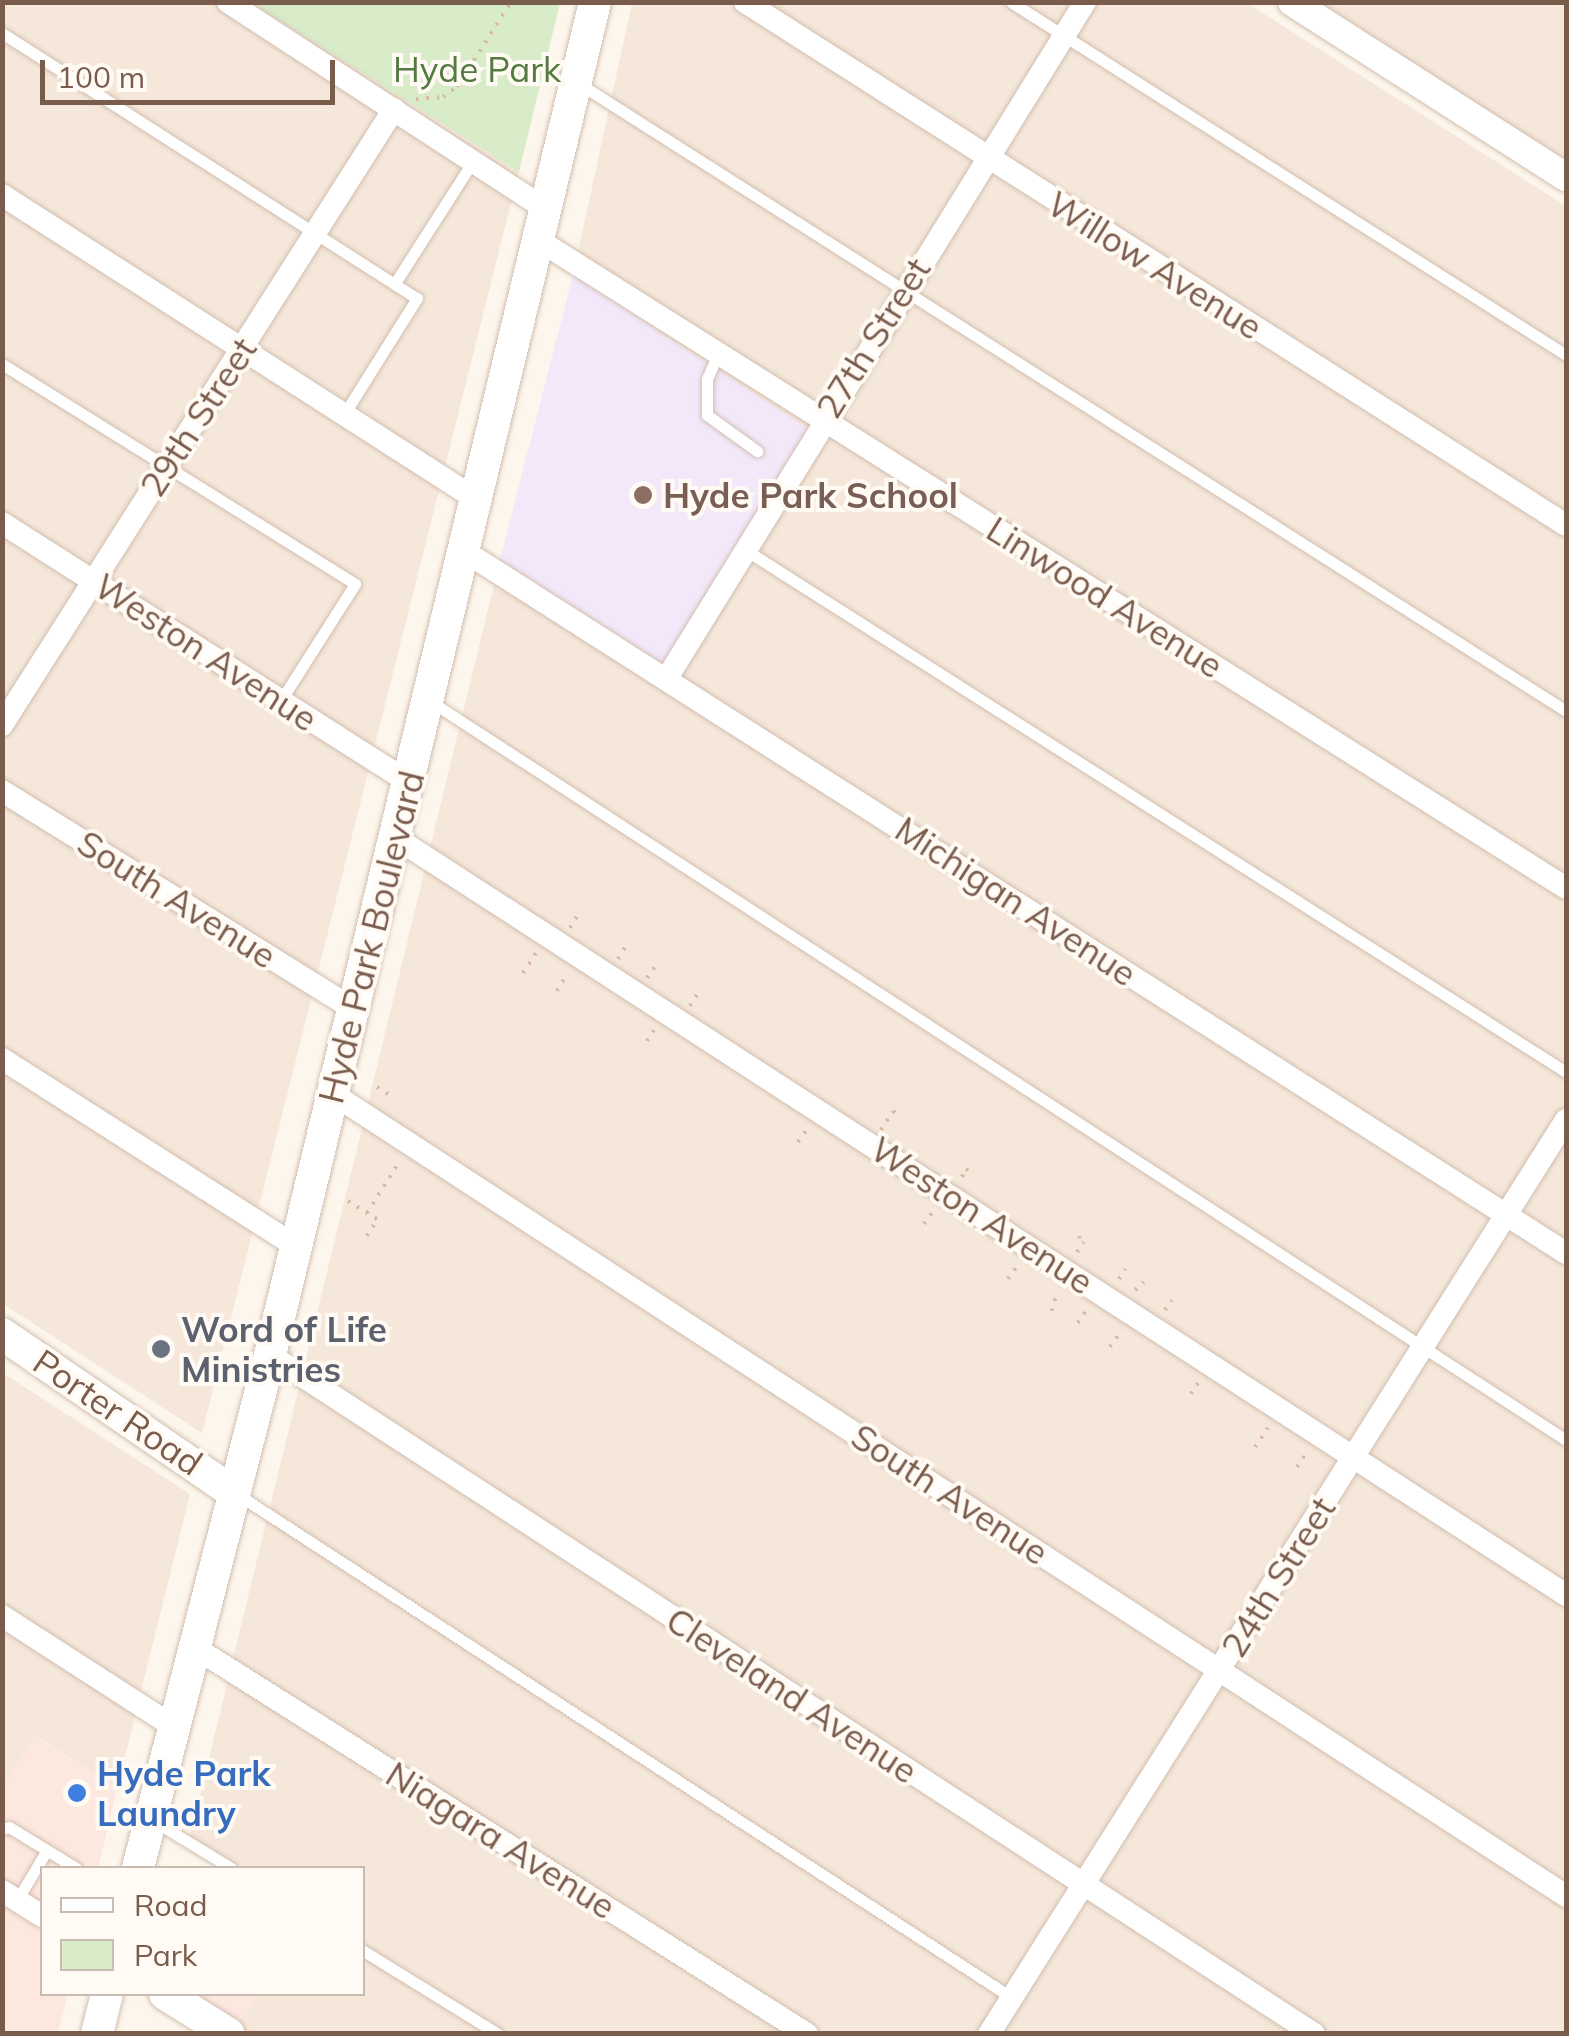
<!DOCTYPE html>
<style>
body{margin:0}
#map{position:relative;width:1569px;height:2036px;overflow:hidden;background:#fdf6ec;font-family:Mulish,sans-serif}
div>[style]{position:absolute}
.residential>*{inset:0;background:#f5e8da}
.commercial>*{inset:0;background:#fde8e0}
.education>*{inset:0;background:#f3e8fa}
.green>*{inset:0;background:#d8ecc9}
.path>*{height:4px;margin-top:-2px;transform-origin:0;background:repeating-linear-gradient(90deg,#d9b8a5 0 2.5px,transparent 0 10.5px)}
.roads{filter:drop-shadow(0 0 2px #d1beb0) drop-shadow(0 0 2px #d1beb0)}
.service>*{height:11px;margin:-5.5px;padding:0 5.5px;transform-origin:5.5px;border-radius:5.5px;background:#fff}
.minor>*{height:22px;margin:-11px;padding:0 11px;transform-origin:11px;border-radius:11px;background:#fff}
.tertiary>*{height:28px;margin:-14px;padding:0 14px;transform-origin:14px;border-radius:14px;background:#fff}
.secondary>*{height:32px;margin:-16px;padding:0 16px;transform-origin:16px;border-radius:16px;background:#fff}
.dots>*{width:28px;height:28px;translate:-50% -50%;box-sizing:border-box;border:5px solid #fffaf3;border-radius:50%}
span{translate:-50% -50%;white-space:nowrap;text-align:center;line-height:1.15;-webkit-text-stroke:8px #fffaf3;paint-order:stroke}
.park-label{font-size:35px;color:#537a41}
.street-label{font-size:35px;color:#7a5c4d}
.education-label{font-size:35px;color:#785e54;font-weight:700}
.left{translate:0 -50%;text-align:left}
.worship-label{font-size:35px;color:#5b616d;font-weight:700}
.shop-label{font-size:35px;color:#366cbe;font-weight:700}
.frame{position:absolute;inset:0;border:5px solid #7a5c4d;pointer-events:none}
.legend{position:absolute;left:40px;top:1866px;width:325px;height:130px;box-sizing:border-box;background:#fffaf3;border:2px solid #cabbb1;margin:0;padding:12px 18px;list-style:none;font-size:30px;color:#7a5c4d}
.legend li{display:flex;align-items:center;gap:20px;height:50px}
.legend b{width:50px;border:2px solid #cabbb1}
.scale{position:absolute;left:40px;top:60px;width:295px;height:45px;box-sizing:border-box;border:5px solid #7a5c4d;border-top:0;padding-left:12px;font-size:30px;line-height:35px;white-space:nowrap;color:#7a5c4d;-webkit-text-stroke:8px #fffaf3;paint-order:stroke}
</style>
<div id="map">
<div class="residential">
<div style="clip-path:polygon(2px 3px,252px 3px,519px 172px,202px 1433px,3px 1304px)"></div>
<div style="clip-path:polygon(632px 3px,1247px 3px,1566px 206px,1566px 2033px,249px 2033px,237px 2026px,258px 1994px,362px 1994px,362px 1868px,242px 1868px,190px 1836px,500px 560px,664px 664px,809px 430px,573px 275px)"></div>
<div style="clip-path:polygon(1305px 3px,1566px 3px,1566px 169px)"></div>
<div style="clip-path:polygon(3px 1373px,190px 1494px,117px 1789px,36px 1736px,3px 1787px)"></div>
</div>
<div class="commercial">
<div style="clip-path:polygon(35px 1736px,117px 1789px,98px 1868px,42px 1868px,42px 1994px,68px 1994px,58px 2033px,3px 2033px,2px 1787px)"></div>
<div style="clip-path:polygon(185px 1994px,258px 1994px,237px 2026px)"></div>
</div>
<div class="education">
<div style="clip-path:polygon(573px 275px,810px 430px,664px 664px,500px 560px)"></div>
</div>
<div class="green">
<div style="clip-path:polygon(252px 3px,560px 3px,519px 172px)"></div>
</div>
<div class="path">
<div style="left:416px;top:99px;width:27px;rotate:-4deg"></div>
<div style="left:443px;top:97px;width:17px;rotate:-36deg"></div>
<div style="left:457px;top:87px;width:101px;rotate:-57.6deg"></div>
<div style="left:570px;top:928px;width:14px;rotate:-60deg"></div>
<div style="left:618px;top:959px;width:17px;rotate:-59deg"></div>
<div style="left:523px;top:973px;width:24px;rotate:-57deg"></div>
<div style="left:647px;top:978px;width:16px;rotate:-55deg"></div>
<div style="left:557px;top:991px;width:20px;rotate:-60deg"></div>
<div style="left:690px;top:1006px;width:17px;rotate:-59deg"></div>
<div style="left:647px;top:1041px;width:13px;rotate:-58deg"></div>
<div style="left:377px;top:1087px;width:15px;rotate:32deg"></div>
<div style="left:881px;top:1130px;width:22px;rotate:-58deg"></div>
<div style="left:893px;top:1111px;width:5px;rotate:37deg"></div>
<div style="left:798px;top:1142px;width:16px;rotate:-55deg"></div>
<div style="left:962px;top:1177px;width:9px;rotate:-63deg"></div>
<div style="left:966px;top:1169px;width:9px;rotate:36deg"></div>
<div style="left:348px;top:1201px;width:40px;rotate:32deg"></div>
<div style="left:367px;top:1213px;width:58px;rotate:-57.7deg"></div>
<div style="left:924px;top:1224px;width:16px;rotate:-55deg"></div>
<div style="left:367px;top:1236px;width:19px;rotate:-58deg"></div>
<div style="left:1079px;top:1236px;width:9px;rotate:72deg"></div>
<div style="left:1077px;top:1252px;width:12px;rotate:-55deg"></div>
<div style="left:1008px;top:1279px;width:16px;rotate:-55deg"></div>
<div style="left:1119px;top:1279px;width:12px;rotate:-59deg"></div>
<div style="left:1135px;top:1290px;width:12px;rotate:-42deg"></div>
<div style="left:1165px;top:1310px;width:12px;rotate:-55deg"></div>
<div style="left:1052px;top:1311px;width:20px;rotate:-75deg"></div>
<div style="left:1078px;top:1323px;width:15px;rotate:-58deg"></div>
<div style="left:1110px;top:1347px;width:18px;rotate:-56deg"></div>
<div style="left:1191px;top:1394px;width:13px;rotate:-58deg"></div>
<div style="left:1255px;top:1447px;width:23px;rotate:-56deg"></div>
<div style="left:1297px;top:1467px;width:17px;rotate:-57deg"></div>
</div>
<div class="roads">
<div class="service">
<div style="left:1011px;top:2px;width:658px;rotate:32.46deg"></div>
<div style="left:2px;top:33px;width:492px;rotate:32.6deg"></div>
<div style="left:417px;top:298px;width:136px;rotate:122.1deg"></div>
<div style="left:578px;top:83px;width:1171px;rotate:32.44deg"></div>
<div style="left:395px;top:283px;width:145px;rotate:-57.4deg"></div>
<div style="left:718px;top:354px;width:27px;rotate:114deg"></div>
<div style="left:707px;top:379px;width:36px;rotate:90deg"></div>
<div style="left:707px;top:415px;width:62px;rotate:35.8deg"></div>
<div style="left:2px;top:364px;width:416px;rotate:31.9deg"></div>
<div style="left:355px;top:584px;width:138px;rotate:122.5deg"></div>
<div style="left:744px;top:549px;width:974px;rotate:32.47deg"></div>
<div style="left:430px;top:701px;width:1355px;rotate:33.05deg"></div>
<div style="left:240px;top:1496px;width:921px;rotate:33.03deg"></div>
<div style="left:154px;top:1821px;width:90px;rotate:31.4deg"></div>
<div style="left:2px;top:1829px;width:7px;rotate:-16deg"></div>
<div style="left:9px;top:1827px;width:79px;rotate:31.5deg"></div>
<div style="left:17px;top:1900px;width:58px;rotate:-59deg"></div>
<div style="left:362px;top:1950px;width:160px;rotate:31.7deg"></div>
</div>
<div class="minor">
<div style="left:228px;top:2px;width:383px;rotate:33.1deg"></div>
<div style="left:745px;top:2px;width:973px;rotate:32.5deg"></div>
<div style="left:2px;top:195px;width:563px;rotate:32.67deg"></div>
<div style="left:543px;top:243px;width:1209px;rotate:32.23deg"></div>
<div style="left:2px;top:523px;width:482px;rotate:32.5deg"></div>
<div style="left:464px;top:551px;width:1307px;rotate:32.5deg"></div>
<div style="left:667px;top:678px;width:795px;rotate:-58.27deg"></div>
<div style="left:2px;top:725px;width:730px;rotate:-57.53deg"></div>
<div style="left:2px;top:791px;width:410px;rotate:31.8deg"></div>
<div style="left:396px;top:838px;width:1394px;rotate:32.9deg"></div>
<div style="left:2px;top:1059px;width:348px;rotate:32.5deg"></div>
<div style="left:333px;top:1094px;width:1471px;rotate:33.04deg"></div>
<div style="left:270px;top:1355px;width:1245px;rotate:33.04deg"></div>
<div style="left:2px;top:1616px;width:205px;rotate:32.8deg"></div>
<div style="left:194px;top:1647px;width:725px;rotate:32.27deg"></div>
<div style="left:2px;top:1891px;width:47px;rotate:32deg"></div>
<div style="left:989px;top:2034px;width:1081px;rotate:-57.74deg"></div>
</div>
<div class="tertiary">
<div style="left:1292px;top:2px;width:325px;rotate:32.6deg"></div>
</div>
<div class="secondary">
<div style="left:2px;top:1334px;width:280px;rotate:34.4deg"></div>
<div style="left:138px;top:1868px;width:530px;rotate:-75.57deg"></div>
<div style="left:270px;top:1355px;width:1391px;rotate:-76.49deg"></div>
<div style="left:165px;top:1994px;width:75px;rotate:32deg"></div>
<div style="left:97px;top:2034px;width:41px;rotate:-76deg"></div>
</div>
</div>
<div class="dots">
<div style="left:643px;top:495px;background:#8d6e63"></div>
<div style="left:161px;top:1349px;background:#6b7280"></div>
<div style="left:77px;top:1793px;background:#3f7fe0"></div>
</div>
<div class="park-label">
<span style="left:477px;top:69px">Hyde Park</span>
</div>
<div class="street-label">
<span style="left:1155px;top:265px;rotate:32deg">Willow Avenue</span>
<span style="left:873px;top:338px;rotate:-58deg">27th Street</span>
<span style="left:198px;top:417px;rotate:-57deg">29th Street</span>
<span style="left:1105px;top:597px;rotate:32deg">Linwood Avenue</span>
<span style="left:206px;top:652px;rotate:33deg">Weston Avenue</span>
<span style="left:177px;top:899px;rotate:32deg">South Avenue</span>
<span style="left:1016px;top:901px;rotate:33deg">Michigan Avenue</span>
<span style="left:371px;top:937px;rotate:-76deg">Hyde Park Boulevard</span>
<span style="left:982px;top:1215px;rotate:33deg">Weston Avenue</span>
<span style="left:118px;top:1412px;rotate:34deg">Porter Road</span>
<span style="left:950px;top:1494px;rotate:33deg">South Avenue</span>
<span style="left:1278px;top:1577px;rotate:-58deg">24th Street</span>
<span style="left:792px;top:1695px;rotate:33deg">Cleveland Avenue</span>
<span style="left:501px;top:1840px;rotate:32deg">Niagara Avenue</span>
</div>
<div class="education-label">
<span class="left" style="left:663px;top:495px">Hyde Park School</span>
</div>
<div class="worship-label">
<span class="left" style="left:181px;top:1349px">Word of Life<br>Ministries</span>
</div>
<div class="shop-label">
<span class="left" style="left:97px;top:1793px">Hyde Park<br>Laundry</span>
</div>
<div class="frame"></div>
<ul class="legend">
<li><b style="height:12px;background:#fff"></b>Road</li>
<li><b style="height:28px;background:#d8ecc9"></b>Park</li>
</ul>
<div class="scale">100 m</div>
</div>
